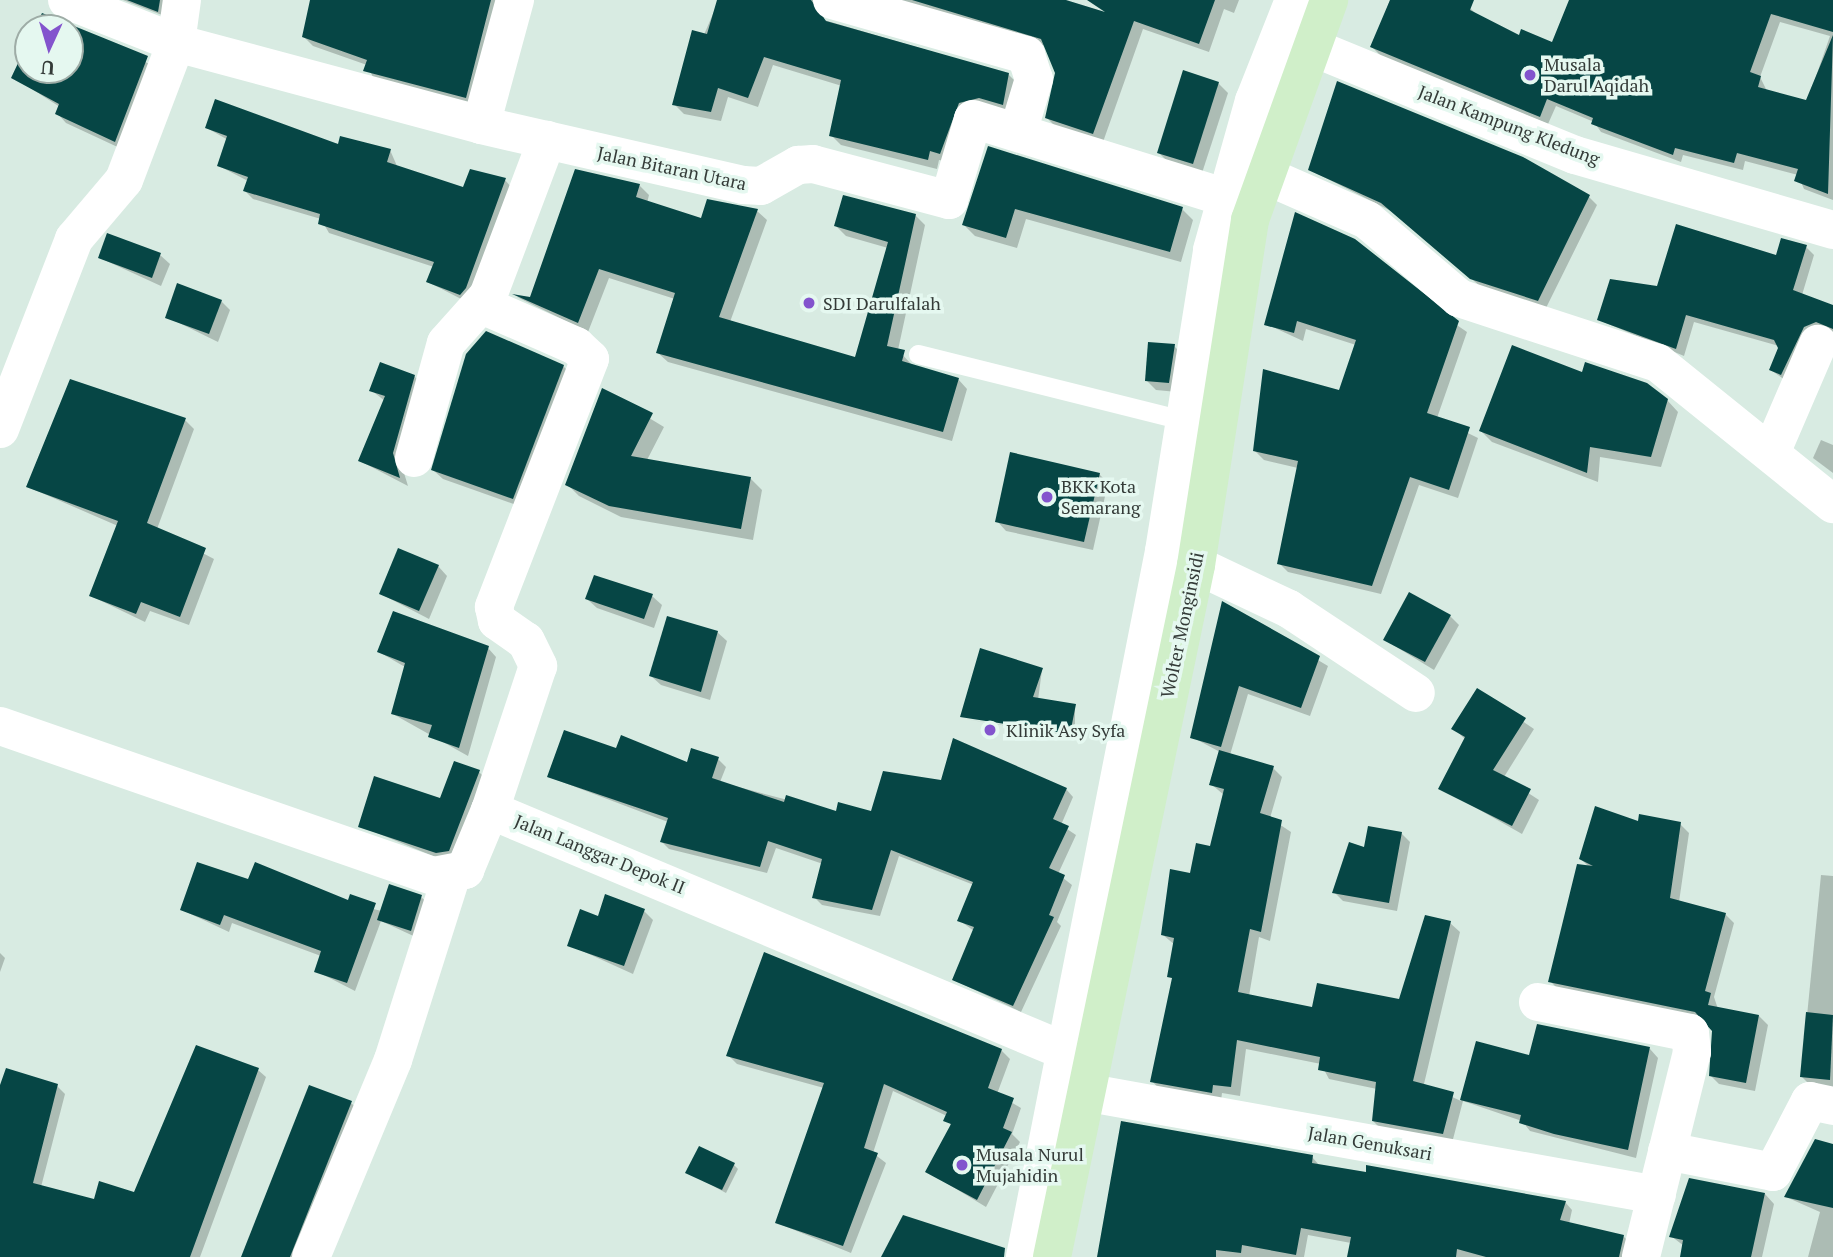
<!DOCTYPE html>
<style>
body{margin:0}
#map{position:relative;width:1833px;height:1257px;overflow:hidden;background:#d8ebe2;font-family:"PT Serif",serif}
div>[style]{position:absolute}
.shadow>*{inset:0;background:#0003}
.building>*{inset:0;background:#064645}
.lane>*{height:19px;margin:-9.5px;padding:0 9.5px;transform-origin:9.5px;border-radius:9.5px;background:#fff}
.street>*{height:38px;margin:-19px;padding:0 19px;transform-origin:19px;border-radius:19px;background:#fff}
.secondary>*{height:38px;margin:-19px;padding:0 19px;transform-origin:19px;border-radius:19px;background:#fff}
.primary>*{height:38px;margin:-19px;padding:0 19px;transform-origin:19px;border-radius:19px;background:#d0efc9}
.dots>*{width:19px;height:19px;translate:-50% -50%;box-sizing:border-box;border:4px solid #e5f8f0;border-radius:50%}
span{translate:-50% -50%;white-space:nowrap;text-align:center;line-height:1.15;-webkit-text-stroke:7px #e5f8f0;paint-order:stroke}
.poi-label{font-size:18px;color:#343b38}
.left{translate:0 -50%;text-align:left}
.street-label{font-size:18px;color:#343b38}
.north{position:absolute;left:14px;top:14px;width:70px;height:70px;box-sizing:border-box;background:#e5f8f0;border:2px solid #9eaca6;border-radius:50%;rotate:184deg;font-size:19px;font-weight:700;line-height:28px;text-align:center;color:#343b38}
.north::after{content:'';display:block;margin:auto;width:24px;height:32px;background:#8354cd;clip-path:polygon(50% 0,100% 100%,50% 72%,0 100%)}
</style>
<div id="map">
<div class="shadow">
<div style="clip-path:polygon(123px 0,169px 0,162px 15px)"></div>
<div style="clip-path:polygon(312px 0,500px 0,475px 106px,374px 79px,367px 65px,313px 46px,304px 37px)"></div>
<div style="clip-path:polygon(719px 0,823px 0,824px 20px,1008px 74px,1018px 84px,1013px 114px,950px 162px,939px 160px,937px 169px,841px 145px,831px 135px,842px 86px,773px 65px,758px 107px,728px 97px,721px 121px,684px 114px,674px 104px)"></div>
<div style="clip-path:polygon(889px 0,1060px 0,1106px 14px,1111px 0,1239px 0,1234px 13px,1224px 9px,1209px 52px,1143px 29px,1103px 142px,1057px 128px,1047px 118px,1057px 73px,1046px 46px)"></div>
<div style="clip-path:polygon(evenodd,1390px 0,1462px 0,1479px 17px,1520px 37px,1553px 44px,1570px 0,1833px 0,1833px 200px,1804px 189px,1798px 175px,1745px 161px,1743px 170px,1683px 155px,1681px 162px,1601px 132px,1594px 122px,1556px 106px,1548px 124px,1381px 56px,1372px 47px,1390px 0,1780px 22px,1830px 36px,1807px 102px,1767px 91px,1760px 77px,1780px 22px)"></div>
<div style="clip-path:polygon(43px 15px,156px 67px,124px 150px,66px 123px,57px 113px,60px 107px,13px 77px,28px 46px,28px 70px,70px 70px,70px 28px,36px 28px)"></div>
<div style="clip-path:polygon(1218px 83px,1228px 93px,1202px 173px,1168px 162px,1159px 153px)"></div>
<div style="clip-path:polygon(207px 128px,390px 150px,397px 166px,465px 189px,505px 180px,513px 189px,469px 303px,428px 282px,434px 267px,329px 233px,321px 219px,253px 199px,245px 191px,248px 181px,219px 166px,228px 140px)"></div>
<div style="clip-path:polygon(989px 149px,1182px 209px,1193px 220px,1181px 262px,1026px 219px,1017px 248px,975px 236px,963px 224px)"></div>
<div style="clip-path:polygon(1310px 170px,1589px 197px,1597px 205px,1546px 308px,1480px 286px,1391px 211px)"></div>
<div style="clip-path:polygon(639px 185px,649px 195px,647px 203px,702px 220px,757px 211px,767px 220px,730px 322px,856px 359px,888px 248px,846px 236px,836px 226px,915px 215px,925px 225px,898px 350px,913px 366px,958px 379px,967px 389px,952px 441px,668px 362px,658px 353px,675px 299px,609px 278px,588px 332px,517px 297px,531px 299px)"></div>
<div style="clip-path:polygon(1296px 215px,1467px 332px,1437px 418px,1478px 438px,1458px 498px,1419px 485px,1381px 594px,1288px 572px,1279px 563px,1298px 468px,1264px 460px,1255px 451px,1340px 392px,1356px 345px,1306px 329px,1303px 341px,1266px 324px)"></div>
<div style="clip-path:polygon(1806px 247px,1814px 255px,1802px 295px,1833px 307px,1833px 333px,1789px 383px,1771px 370px,1779px 346px,1694px 322px,1684px 356px,1599px 320px,1658px 288px)"></div>
<div style="clip-path:polygon(160px 255px,170px 264px,161px 286px,100px 258px)"></div>
<div style="clip-path:polygon(221px 301px,230px 310px,218px 342px,167px 317px)"></div>
<div style="clip-path:polygon(1174px 346px,1183px 355px,1177px 392px,1156px 390px,1147px 381px)"></div>
<div style="clip-path:polygon(563px 366px,573px 376px,522px 507px,443px 479px,433px 470px)"></div>
<div style="clip-path:polygon(1583px 374px,1667px 400px,1678px 412px,1661px 467px,1600px 457px,1598px 482px,1492px 442px,1481px 431px)"></div>
<div style="clip-path:polygon(414px 376px,423px 385px,401px 463px,408px 486px,360px 461px,385px 401px,371px 390px)"></div>
<div style="clip-path:polygon(603px 390px,664px 427px,647px 460px,750px 478px,762px 490px,753px 540px,621px 517px,579px 496px,567px 484px)"></div>
<div style="clip-path:polygon(185px 420px,194px 429px,157px 529px,214px 559px,189px 625px,150px 611px,145px 622px,91px 596px,118px 526px,28px 487px)"></div>
<div style="clip-path:polygon(1821px 440px,1833px 445px,1833px 473px,1813px 458px)"></div>
<div style="clip-path:polygon(1099px 474px,1108px 483px,1093px 550px,1006px 531px,997px 521px)"></div>
<div style="clip-path:polygon(438px 566px,447px 576px,429px 619px,381px 594px)"></div>
<div style="clip-path:polygon(595px 577px,652px 596px,662px 605px,654px 628px,597px 608px,587px 599px)"></div>
<div style="clip-path:polygon(1223px 604px,1328px 666px,1310px 716px,1248px 694px,1230px 755px,1273px 768px,1282px 777px,1270px 818px,1291px 832px,1270px 941px,1259px 937px,1249px 996px,1313px 1009px,1400px 1001px,1450px 923px,1460px 932px,1424px 1084px,1461px 1101px,1477px 1043px,1530px 1058px,1650px 1049px,1658px 1058px,1636px 1158px,1530px 1131px,1522px 1121px,1463px 1101px,1452px 1143px,1383px 1131px,1373px 1121px,1377px 1089px,1329px 1079px,1321px 1064px,1246px 1049px,1240px 1096px,1222px 1093px,1221px 1101px,1161px 1091px,1152px 1081px,1173px 981px,1175px 945px,1163px 935px,1212px 848px,1224px 795px,1211px 784px,1220px 752px,1192px 737px)"></div>
<div style="clip-path:polygon(1450px 616px,1459px 625px,1434px 670px,1385px 640px)"></div>
<div style="clip-path:polygon(717px 632px,727px 641px,710px 700px,661px 685px,651px 676px)"></div>
<div style="clip-path:polygon(488px 648px,496px 657px,468px 756px,393px 714px,405px 667px,379px 652px)"></div>
<div style="clip-path:polygon(1042px 670px,1038px 700px,1075px 706px,1075px 733px,962px 716px)"></div>
<div style="clip-path:polygon(1477px 690px,1534px 729px,1504px 777px,1539px 800px,1522px 834px,1441px 788px,1466px 740px,1453px 728px)"></div>
<div style="clip-path:polygon(965px 719px,1074px 736px,1074px 737px)"></div>
<div style="clip-path:polygon(617px 750px,688px 764px,718px 759px,726px 767px,720px 782px,837px 813px,872px 813px,942px 782px,1066px 789px,1073px 797px,1061px 825px,1076px 835px,1058px 874px,1072px 885px,1057px 922px,1061px 926px,1021px 1012px,954px 980px,974px 931px,959px 920px,974px 885px,899px 856px,880px 916px,822px 905px,814px 897px,823px 864px,776px 848px,767px 873px,669px 849px,662px 842px,668px 822px,549px 777px)"></div>
<div style="clip-path:polygon(479px 772px,487px 780px,457px 859px,445px 861px,360px 826px,441px 800px)"></div>
<div style="clip-path:polygon(1639px 823px,1680px 824px,1689px 833px,1679px 902px,1725px 914px,1734px 923px,1714px 997px,1718px 1009px,1759px 1016px,1768px 1025px,1755px 1091px,1719px 1084px,1710px 1075px,1714px 1030px,1705px 1020px,1559px 990px,1550px 981px,1590px 868px,1581px 859px)"></div>
<div style="clip-path:polygon(1401px 833px,1410px 842px,1397px 911px,1343px 901px,1334px 892px)"></div>
<div style="clip-path:polygon(1821px 875px,1833px 876px,1833px 1088px,1810px 1085px,1801px 1076px)"></div>
<div style="clip-path:polygon(249px 881px,382px 911px,421px 897px,431px 906px,420px 939px,381px 921px,355px 991px,316px 971px,321px 956px,232px 923px,229px 932px,182px 910px)"></div>
<div style="clip-path:polygon(644px 911px,653px 920px,633px 974px,569px 945px,599px 918px)"></div>
<div style="clip-path:polygon(0 953px,5px 958px,0 972px)"></div>
<div style="clip-path:polygon(1001px 1050px,1010px 1059px,997px 1094px,1021px 1108px,1012px 1134px,1020px 1142px,986px 1207px,928px 1172px,951px 1126px,947px 1116px,893px 1091px,873px 1153px,886px 1163px,851px 1253px,777px 1223px,824px 1088px,737px 1064px,728px 1055px)"></div>
<div style="clip-path:polygon(258px 1070px,266px 1077px,200px 1257px,15px 1257px,0 1241px,0 1098px,57px 1086px,65px 1094px,41px 1187px,95px 1201px,135px 1194px)"></div>
<div style="clip-path:polygon(351px 1103px,362px 1113px,302px 1257px,243px 1257px)"></div>
<div style="clip-path:polygon(1833px 1146px,1833px 1257px,1808px 1257px,1820px 1212px,1786px 1197px)"></div>
<div style="clip-path:polygon(1312px 1157px,1320px 1166px,1565px 1202px,1572px 1210px,1569px 1224px,1623px 1236px,1631px 1244px,1628px 1257px,1349px 1257px,1351px 1243px,1308px 1235px,1304px 1257px,1098px 1257px)"></div>
<div style="clip-path:polygon(734px 1165px,738px 1169px,726px 1193px,687px 1172px)"></div>
<div style="clip-path:polygon(1765px 1194px,1774px 1204px,1762px 1257px,1681px 1257px,1684px 1246px,1671px 1236px)"></div>
</div>
<div class="building">
<div style="clip-path:polygon(127px 0,160px 0,158px 12px)"></div>
<div style="clip-path:polygon(310px 0,491px 0,466px 98px,363px 71px,367px 60px,302px 37px)"></div>
<div style="clip-path:polygon(717px 0,811px 0,826px 21px,1009px 73px,1003px 105px,979px 98px,959px 103px,940px 154px,930px 151px,928px 160px,829px 136px,841px 80px,764px 57px,748px 98px,718px 88px,711px 112px,672px 105px,692px 30px,707px 34px)"></div>
<div style="clip-path:polygon(912px 0,1066px 0,1105px 12px,1087px 0,1215px 0,1199px 44px,1134px 21px,1093px 134px,1045px 118px,1055px 73px,1041px 39px)"></div>
<div style="clip-path:polygon(1390px 0,1474px 0,1470px 10px,1519px 35px,1521px 29px,1552px 42px,1569px 0,1833px 0,1833px 32px,1771px 14px,1750px 72px,1761px 76px,1758px 87px,1806px 100px,1833px 35px,1828px 194px,1794px 181px,1798px 169px,1737px 153px,1734px 163px,1675px 148px,1673px 155px,1591px 124px,1593px 118px,1547px 99px,1540px 117px,1370px 47px)"></div>
<div style="clip-path:polygon(42px 13px,148px 56px,115px 142px,55px 114px,59px 104px,11px 78px,28px 42px,28px 70px,70px 70px,70px 28px,35px 28px)"></div>
<div style="clip-path:polygon(1183px 70px,1219px 82px,1193px 164px,1157px 153px)"></div>
<div style="clip-path:polygon(1337px 81px,1523px 157px,1590px 195px,1538px 301px,1470px 279px,1381px 203px,1308px 170px)"></div>
<div style="clip-path:polygon(215px 99px,338px 144px,340px 136px,391px 149px,387px 162px,463px 187px,470px 169px,506px 178px,466px 288px,460px 295px,426px 282px,434px 262px,318px 224px,320px 214px,243px 191px,248px 177px,217px 166px,227px 136px,205px 128px)"></div>
<div style="clip-path:polygon(988px 146px,1183px 207px,1170px 252px,1015px 209px,1006px 238px,962px 225px)"></div>
<div style="clip-path:polygon(575px 169px,640px 184px,636px 197px,701px 218px,707px 199px,758px 209px,719px 317px,855px 357px,888px 242px,834px 226px,843px 195px,916px 214px,887px 346px,905px 350px,902px 361px,959px 378px,943px 432px,656px 353px,675px 293px,599px 269px,578px 323px,512px 294px,530px 297px)"></div>
<div style="clip-path:polygon(1295px 212px,1355px 239px,1459px 321px,1427px 413px,1470px 427px,1449px 490px,1410px 477px,1372px 586px,1277px 564px,1298px 461px,1253px 451px,1263px 369px,1339px 390px,1356px 340px,1297px 321px,1294px 333px,1264px 325px)"></div>
<div style="clip-path:polygon(1676px 224px,1776px 255px,1781px 238px,1807px 245px,1793px 290px,1833px 305px,1833px 329px,1816px 322px,1804px 327px,1781px 375px,1769px 370px,1778px 348px,1774px 340px,1686px 315px,1676px 349px,1597px 320px,1610px 279px,1657px 286px)"></div>
<div style="clip-path:polygon(107px 233px,161px 253px,152px 278px,98px 258px)"></div>
<div style="clip-path:polygon(177px 283px,222px 300px,209px 334px,165px 318px)"></div>
<div style="clip-path:polygon(486px 331px,564px 365px,513px 499px,431px 470px,466px 354px)"></div>
<div style="clip-path:polygon(1148px 342px,1175px 344px,1169px 383px,1145px 381px)"></div>
<div style="clip-path:polygon(1512px 345px,1582px 372px,1585px 362px,1647px 383px,1668px 399px,1651px 457px,1590px 447px,1587px 473px,1479px 431px)"></div>
<div style="clip-path:polygon(380px 362px,415px 375px,393px 453px,400px 478px,358px 461px,385px 396px,369px 391px)"></div>
<div style="clip-path:polygon(70px 379px,186px 418px,147px 523px,206px 548px,180px 617px,141px 602px,136px 614px,89px 596px,118px 521px,26px 487px)"></div>
<div style="clip-path:polygon(602px 388px,653px 413px,631px 456px,751px 477px,741px 529px,609px 506px,565px 485px)"></div>
<div style="clip-path:polygon(1010px 452px,1100px 473px,1084px 542px,995px 522px)"></div>
<div style="clip-path:polygon(398px 548px,439px 565px,419px 611px,379px 594px)"></div>
<div style="clip-path:polygon(594px 575px,653px 594px,644px 619px,585px 599px)"></div>
<div style="clip-path:polygon(1409px 592px,1451px 615px,1425px 662px,1383px 640px)"></div>
<div style="clip-path:polygon(1222px 601px,1320px 656px,1301px 708px,1239px 686px,1221px 747px,1190px 738px)"></div>
<div style="clip-path:polygon(393px 611px,489px 646px,459px 748px,428px 737px,432px 725px,391px 714px,405px 663px,377px 652px)"></div>
<div style="clip-path:polygon(667px 616px,718px 631px,701px 692px,649px 676px)"></div>
<div style="clip-path:polygon(980px 648px,1043px 668px,1033px 697px,1076px 704px,1070px 734px,960px 717px)"></div>
<div style="clip-path:polygon(1477px 688px,1526px 718px,1493px 770px,1531px 789px,1512px 826px,1438px 789px,1465px 737px,1451px 729px)"></div>
<div style="clip-path:polygon(564px 730px,616px 748px,621px 735px,687px 762px,691px 748px,719px 757px,712px 778px,784px 802px,786px 795px,836px 811px,838px 802px,871px 811px,883px 771px,941px 780px,953px 738px,1067px 788px,1053px 819px,1069px 826px,1049px 868px,1065px 875px,1049px 915px,1054px 917px,1013px 1006px,952px 980px,974px 927px,957px 921px,973px 882px,891px 850px,872px 910px,812px 898px,822px 859px,768px 841px,760px 867px,660px 842px,668px 818px,547px 777px)"></div>
<div style="clip-path:polygon(1219px 750px,1274px 766px,1260px 813px,1282px 820px,1261px 932px,1250px 929px,1238px 992px,1312px 1007px,1317px 983px,1399px 999px,1425px 915px,1451px 921px,1413px 1081px,1454px 1092px,1443px 1134px,1372px 1121px,1376px 1082px,1318px 1070px,1320px 1057px,1237px 1040px,1231px 1087px,1213px 1085px,1212px 1093px,1150px 1082px,1172px 978px,1167px 977px,1174px 938px,1161px 935px,1170px 869px,1190px 873px,1196px 843px,1210px 846px,1224px 789px,1209px 785px)"></div>
<div style="clip-path:polygon(454px 761px,480px 770px,449px 851px,436px 853px,358px 827px,374px 776px,440px 798px)"></div>
<div style="clip-path:polygon(1595px 806px,1638px 821px,1639px 814px,1681px 822px,1670px 898px,1726px 913px,1705px 991px,1711px 993px,1708px 1005px,1759px 1015px,1746px 1083px,1709px 1076px,1712px 1031px,1695px 1012px,1548px 982px,1577px 864px,1593px 866px,1579px 859px)"></div>
<div style="clip-path:polygon(1368px 826px,1402px 832px,1389px 903px,1332px 893px,1349px 842px,1364px 847px)"></div>
<div style="clip-path:polygon(197px 862px,248px 879px,255px 862px,348px 900px,350px 894px,376px 903px,347px 983px,314px 972px,321px 951px,224px 915px,220px 925px,180px 910px)"></div>
<div style="clip-path:polygon(389px 884px,422px 895px,411px 931px,377px 920px)"></div>
<div style="clip-path:polygon(605px 894px,645px 909px,624px 966px,567px 946px,580px 909px,598px 916px)"></div>
<div style="clip-path:polygon(764px 952px,1002px 1049px,988px 1088px,1014px 1098px,1003px 1128px,1012px 1132px,977px 1200px,925px 1172px,951px 1124px,943px 1121px,947px 1112px,884px 1084px,864px 1148px,878px 1153px,843px 1246px,775px 1223px,824px 1083px,726px 1056px)"></div>
<div style="clip-path:polygon(1806px 1012px,1833px 1015px,1830px 1080px,1800px 1077px)"></div>
<div style="clip-path:polygon(1537px 1024px,1650px 1047px,1628px 1150px,1554px 1134px,1519px 1123px,1521px 1115px,1460px 1100px,1476px 1041px,1529px 1055px)"></div>
<div style="clip-path:polygon(196px 1045px,259px 1068px,190px 1257px,0 1257px,0 1085px,6px 1068px,58px 1084px,33px 1183px,94px 1199px,99px 1181px,134px 1192px)"></div>
<div style="clip-path:polygon(309px 1085px,352px 1101px,290px 1257px,241px 1257px)"></div>
<div style="clip-path:polygon(1121px 1121px,1313px 1155px,1312px 1163px,1366px 1172px,1366px 1165px,1566px 1201px,1560px 1220px,1624px 1235px,1619px 1257px,1486px 1257px,1457px 1249px,1456px 1257px,1347px 1257px,1351px 1237px,1301px 1228px,1296px 1255px,1242px 1245px,1241px 1253px,1216px 1250px,1216px 1257px,1097px 1257px)"></div>
<div style="clip-path:polygon(1815px 1139px,1833px 1144px,1833px 1208px,1784px 1197px)"></div>
<div style="clip-path:polygon(699px 1146px,735px 1163px,722px 1190px,685px 1173px)"></div>
<div style="clip-path:polygon(1689px 1178px,1765px 1193px,1751px 1257px,1680px 1257px,1683px 1240px,1669px 1237px)"></div>
<div style="clip-path:polygon(903px 1215px,1005px 1248px,1004px 1257px,881px 1257px)"></div>
</div>
<div class="lane">
<div style="left:918px;top:354px;width:281px;rotate:14deg"></div>
</div>
<div class="street">
<div style="left:67px;top:0;width:117px;rotate:21.5deg"></div>
<div style="left:176px;top:43px;width:316px;rotate:15deg"></div>
<div style="left:481px;top:125px;width:269px;rotate:12.9deg"></div>
<div style="left:743px;top:185px;width:18px;rotate:3deg"></div>
<div style="left:761px;top:186px;width:43px;rotate:-29.6deg"></div>
<div style="left:798px;top:165px;width:15px;rotate:-4deg"></div>
<div style="left:813px;top:164px;width:141px;rotate:14.8deg"></div>
<div style="left:949px;top:200px;width:84px;rotate:-73.5deg"></div>
<div style="left:973px;top:119px;width:263px;rotate:17.3deg"></div>
<div style="left:832px;top:0;width:202px;rotate:15.8deg"></div>
<div style="left:1026px;top:55px;width:25px;rotate:72deg"></div>
<div style="left:1034px;top:79px;width:55px;rotate:106.8deg"></div>
<div style="left:1309px;top:46px;width:287px;rotate:22.3deg"></div>
<div style="left:1575px;top:155px;width:269px;rotate:16.2deg"></div>
<div style="left:481px;top:125px;width:130px;rotate:-74.8deg"></div>
<div style="left:1264px;top:175px;width:112px;rotate:23.6deg"></div>
<div style="left:1367px;top:220px;width:121px;rotate:40.3deg"></div>
<div style="left:1459px;top:298px;width:209px;rotate:18.1deg"></div>
<div style="left:1658px;top:363px;width:225px;rotate:38.9deg"></div>
<div style="left:482px;top:305px;width:103px;rotate:23.6deg"></div>
<div style="left:576px;top:346px;width:19px;rotate:43deg"></div>
<div style="left:590px;top:359px;width:266px;rotate:111.2deg"></div>
<div style="left:494px;top:607px;width:14px;rotate:78deg"></div>
<div style="left:497px;top:621px;width:35px;rotate:35deg"></div>
<div style="left:526px;top:641px;width:28px;rotate:64deg"></div>
<div style="left:538px;top:666px;width:152px;rotate:108.4deg"></div>
<div style="left:0;top:429px;width:204px;rotate:-68.7deg"></div>
<div style="left:74px;top:239px;width:77px;rotate:-49.7deg"></div>
<div style="left:124px;top:180px;width:147px;rotate:-69.2deg"></div>
<div style="left:176px;top:43px;width:43px;rotate:-82.1deg"></div>
<div style="left:1771px;top:453px;width:119px;rotate:-66.7deg"></div>
<div style="left:414px;top:458px;width:119px;rotate:-74.5deg"></div>
<div style="left:446px;top:343px;width:63px;rotate:-48.2deg"></div>
<div style="left:488px;top:296px;width:167px;rotate:-69.3deg"></div>
<div style="left:1196px;top:565px;width:103px;rotate:25.3deg"></div>
<div style="left:1289px;top:609px;width:152px;rotate:33.5deg"></div>
<div style="left:0;top:726px;width:459px;rotate:19.1deg"></div>
<div style="left:434px;top:876px;width:32px;rotate:-11deg"></div>
<div style="left:465px;top:870px;width:65px;rotate:-67.4deg"></div>
<div style="left:490px;top:810px;width:626px;rotate:22.75deg"></div>
<div style="left:1538px;top:1002px;width:155px;rotate:11.5deg"></div>
<div style="left:1690px;top:1033px;width:19px;rotate:84deg"></div>
<div style="left:1692px;top:1052px;width:211px;rotate:104deg"></div>
<div style="left:1084px;top:1092px;width:582px;rotate:10.19deg"></div>
<div style="left:1667px;top:1151px;width:108px;rotate:11.2deg"></div>
<div style="left:1773px;top:1172px;width:80px;rotate:-62.5deg"></div>
<div style="left:1810px;top:1101px;width:24px;rotate:12deg"></div>
<div style="left:311px;top:1257px;width:213px;rotate:-67.4deg"></div>
<div style="left:393px;top:1060px;width:192px;rotate:-72.4deg"></div>
</div>
<div class="secondary">
<div style="left:1025px;top:1257px;width:720px;rotate:-78.86deg"></div>
<div style="left:1164px;top:551px;width:305px;rotate:-80.9deg"></div>
<div style="left:1212px;top:250px;width:155px;rotate:-74.3deg"></div>
<div style="left:1254px;top:101px;width:109px;rotate:-68.4deg"></div>
</div>
<div class="primary">
<div style="left:1052px;top:1257px;width:707px;rotate:-78.24deg"></div>
<div style="left:1196px;top:565px;width:349px;rotate:-81.1deg"></div>
<div style="left:1250px;top:220px;width:234px;rotate:-70.2deg"></div>
</div>
<div class="dots">
<div style="left:1530px;top:75px;background:#8354cd"></div>
<div style="left:809px;top:303px;background:#8354cd"></div>
<div style="left:1047px;top:497px;background:#8354cd"></div>
<div style="left:990px;top:730px;background:#8354cd"></div>
<div style="left:962px;top:1165px;background:#8354cd"></div>
</div>
<div class="poi-label">
<span class="left" style="left:1544px;top:75px">Musala<br>Darul Aqidah</span>
<span class="left" style="left:823px;top:303px">SDI Darulfalah</span>
<span class="left" style="left:1061px;top:497px">BKK Kota<br>Semarang</span>
<span class="left" style="left:1006px;top:730px">Klinik Asy Syfa</span>
<span class="left" style="left:976px;top:1165px">Musala Nurul<br>Mujahidin</span>
</div>
<div class="street-label">
<span style="left:1509px;top:125px;rotate:21deg">Jalan Kampung Kledung</span>
<span style="left:672px;top:168px;rotate:12deg">Jalan Bitaran Utara</span>
<span style="left:1182px;top:625px;rotate:-78deg">Wolter Monginsidi</span>
<span style="left:600px;top:854px;rotate:22deg">Jalan Langgar Depok II</span>
<span style="left:1370px;top:1143px;rotate:10deg">Jalan Genuksari</span>
</div>
<div class="north">U</div>
</div>
